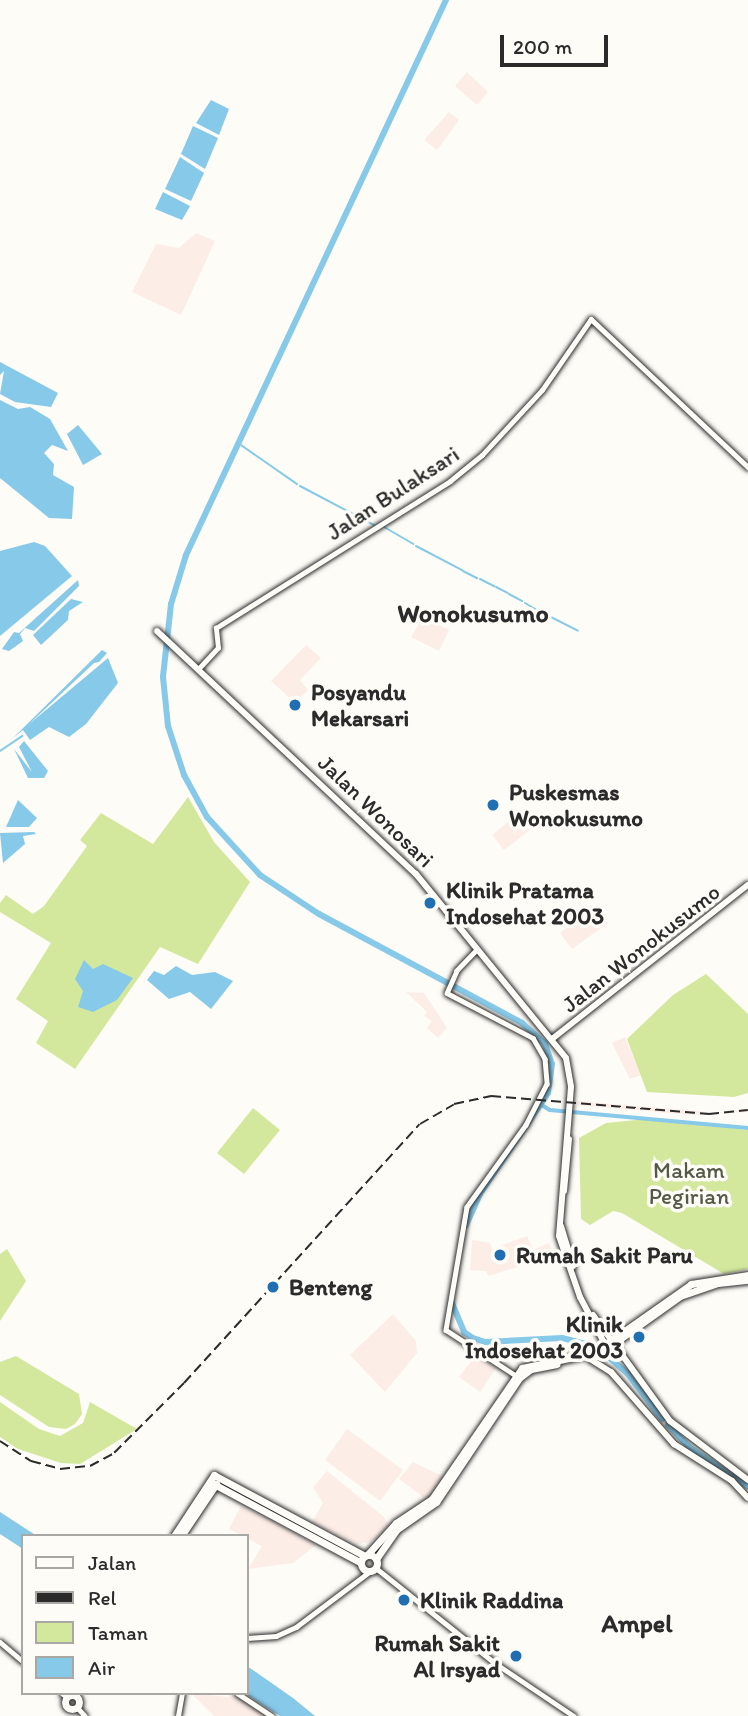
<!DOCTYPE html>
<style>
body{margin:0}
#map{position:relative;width:748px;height:1716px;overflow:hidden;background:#fdfcf7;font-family:Itim,sans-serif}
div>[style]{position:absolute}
.built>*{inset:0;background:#fcede6}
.green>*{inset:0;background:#d4e89d}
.water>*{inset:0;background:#87c9e8}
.stream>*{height:2px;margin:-1px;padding:0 1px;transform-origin:1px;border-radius:1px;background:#87c9e8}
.canal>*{height:3.5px;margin:-1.75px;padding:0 1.75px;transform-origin:1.75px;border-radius:1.75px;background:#87c9e8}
.river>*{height:6px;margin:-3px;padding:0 3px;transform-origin:3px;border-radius:3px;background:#87c9e8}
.roads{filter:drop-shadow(0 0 2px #2b2b2b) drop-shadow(0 0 2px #2b2b2b)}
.minor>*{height:4.5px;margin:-2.25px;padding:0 2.25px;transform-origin:2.25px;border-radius:2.25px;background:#fdfcf7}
.major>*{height:6px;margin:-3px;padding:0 3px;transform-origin:3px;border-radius:3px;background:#fdfcf7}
.highway>*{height:7px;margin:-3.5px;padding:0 3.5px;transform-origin:3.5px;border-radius:3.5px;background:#fdfcf7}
.highway>.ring{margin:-3.5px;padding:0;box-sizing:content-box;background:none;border:7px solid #fdfcf7;border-radius:50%}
.rail>*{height:2px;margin-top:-1px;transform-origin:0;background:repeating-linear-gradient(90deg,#2b2b2b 0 10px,transparent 0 15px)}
.dots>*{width:19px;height:19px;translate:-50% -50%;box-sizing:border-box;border:4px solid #fdfcf7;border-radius:50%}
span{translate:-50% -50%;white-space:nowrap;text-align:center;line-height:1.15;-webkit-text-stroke:7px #fdfcf7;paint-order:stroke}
.street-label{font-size:23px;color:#2b2b2b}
.poi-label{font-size:23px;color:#2b2b2b;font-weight:700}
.left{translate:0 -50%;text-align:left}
.right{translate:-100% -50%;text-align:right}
.park-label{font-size:23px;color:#555a48}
.quarter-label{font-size:26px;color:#2b2b2b;font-weight:700}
.legend{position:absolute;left:21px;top:1534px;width:228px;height:161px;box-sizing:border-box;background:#fdfcf7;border:2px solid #a9a8a5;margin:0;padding:9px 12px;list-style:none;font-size:21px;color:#2b2b2b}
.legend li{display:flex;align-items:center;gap:14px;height:35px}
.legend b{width:35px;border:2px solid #a9a8a5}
.scale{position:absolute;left:500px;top:35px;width:108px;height:32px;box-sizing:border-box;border:4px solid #2b2b2b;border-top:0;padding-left:9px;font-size:21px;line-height:24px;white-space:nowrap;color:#2b2b2b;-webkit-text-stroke:5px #fdfcf7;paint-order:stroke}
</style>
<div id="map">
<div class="built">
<div style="clip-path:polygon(467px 72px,488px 92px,477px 105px,455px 86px)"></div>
<div style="clip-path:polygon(449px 112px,459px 120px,437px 150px,424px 140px)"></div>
<div style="clip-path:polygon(196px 233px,215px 241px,181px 315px,132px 292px,156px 244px,179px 248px)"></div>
<div style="clip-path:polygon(423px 617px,449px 630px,439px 651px,411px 637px)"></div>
<div style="clip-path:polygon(306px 645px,321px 658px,300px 680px,308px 690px,295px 703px,271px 681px)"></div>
<div style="clip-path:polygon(514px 817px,530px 830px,504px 850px,492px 835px)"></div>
<div style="clip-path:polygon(594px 907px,608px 923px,572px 949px,560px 933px)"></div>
<div style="clip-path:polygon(406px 992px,424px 993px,447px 1028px,438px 1038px,427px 1028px,432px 1021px,424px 1016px,427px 1012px)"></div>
<div style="clip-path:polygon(625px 1037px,641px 1075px,630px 1079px,612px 1043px)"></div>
<div style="clip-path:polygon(577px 1101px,718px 1113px,748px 1109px,748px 1112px,693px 1115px,577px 1105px)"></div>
<div style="clip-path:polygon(527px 1236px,533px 1250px,549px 1243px,553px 1254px,536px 1261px,534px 1253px,523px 1256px,524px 1265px,488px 1276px,486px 1271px,470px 1270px,472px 1240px,490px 1243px,492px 1249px)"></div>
<div style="clip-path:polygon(393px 1314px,416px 1341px,417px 1353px,385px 1392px,350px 1355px)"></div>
<div style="clip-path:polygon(476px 1355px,496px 1368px,480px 1392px,459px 1377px)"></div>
<div style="clip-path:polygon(347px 1429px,403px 1470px,380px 1501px,325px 1460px)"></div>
<div style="clip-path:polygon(413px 1462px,444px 1477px,427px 1500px,399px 1479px)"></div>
<div style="clip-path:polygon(327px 1471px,384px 1517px,390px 1527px,371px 1542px,357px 1544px,312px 1522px,323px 1503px,313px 1487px)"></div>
<div style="clip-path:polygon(241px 1506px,274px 1522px,316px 1545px,293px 1563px,248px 1569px,262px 1546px,229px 1529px)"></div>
<div style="clip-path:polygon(191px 1693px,228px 1697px,232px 1693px,266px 1716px,214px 1716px)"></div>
</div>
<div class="green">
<div style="clip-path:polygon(188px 797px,214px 842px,250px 882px,198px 964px,160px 947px,75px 1069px,36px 1043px,48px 1021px,16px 999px,51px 943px,0 912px,0 903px,6px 895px,33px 914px,44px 906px,87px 846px,80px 840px,101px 813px,153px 844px)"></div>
<div style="clip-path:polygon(706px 974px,748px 1014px,748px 1093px,734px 1097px,647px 1092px,627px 1039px,673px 995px)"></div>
<div style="clip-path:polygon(253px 1108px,280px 1130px,244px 1174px,217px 1153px)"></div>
<div style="clip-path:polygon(646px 1119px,748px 1130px,748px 1269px,724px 1274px,622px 1213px,613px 1211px,590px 1225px,581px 1219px,579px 1138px,606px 1123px)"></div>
<div style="clip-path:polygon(7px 1249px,26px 1281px,0 1321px,0 1254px)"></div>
<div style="clip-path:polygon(16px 1356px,79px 1394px,82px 1414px,75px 1424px,66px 1429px,49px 1427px,0 1395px,0 1362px)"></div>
<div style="clip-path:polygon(0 1402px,39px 1429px,60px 1436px,83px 1423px,90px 1402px,137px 1429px,80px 1464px,61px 1463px,18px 1449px,0 1437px)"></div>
</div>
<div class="water">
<div style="clip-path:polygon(211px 100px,229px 109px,219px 135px,196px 123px)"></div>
<div style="clip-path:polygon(193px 126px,218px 138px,205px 169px,181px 154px)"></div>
<div style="clip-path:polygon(180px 157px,204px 173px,191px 201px,165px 189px)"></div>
<div style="clip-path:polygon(163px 192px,190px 206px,182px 220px,155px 209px)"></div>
<div style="clip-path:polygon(0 362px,58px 393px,51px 407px,15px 402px,0 394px,4px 371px,0 375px)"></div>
<div style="clip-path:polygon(0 400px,18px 409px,30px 407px,50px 419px,68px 451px,52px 445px,44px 453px,54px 464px,53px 475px,74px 487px,72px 519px,49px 518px,0 478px)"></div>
<div style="clip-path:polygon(78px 425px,102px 454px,83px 465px,67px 434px)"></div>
<div style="clip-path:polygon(34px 542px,45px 546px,72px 576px,0 636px,0 551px)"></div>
<div style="clip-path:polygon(78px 580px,79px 586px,34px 631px,25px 628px,20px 634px,23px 641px,9px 651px,2px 649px,14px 632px,19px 633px)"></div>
<div style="clip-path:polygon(71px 599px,83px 602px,69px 611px,68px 620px,41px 645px,33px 635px)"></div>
<div style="clip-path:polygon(102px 650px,107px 653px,99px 662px,94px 663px,28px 725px,108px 658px,118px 683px,86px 724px,69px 737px,49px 727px,30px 740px,23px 730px,13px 738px)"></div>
<div style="clip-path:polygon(24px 741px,48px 771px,44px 778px,28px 778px,14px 749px,32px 772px,19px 747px)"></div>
<div style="clip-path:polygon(18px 800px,37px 818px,29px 827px,6px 827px)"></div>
<div style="clip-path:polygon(0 833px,34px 832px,36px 834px,23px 836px,25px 844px,3px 863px)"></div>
<div style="clip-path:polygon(84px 960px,93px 969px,103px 964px,133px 978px,117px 1000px,93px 1012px,78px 1007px,83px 991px,75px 979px)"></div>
<div style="clip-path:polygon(176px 966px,192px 975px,215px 972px,233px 981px,211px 1009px,190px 992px,169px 999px,147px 980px,154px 971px,164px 975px)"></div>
<div style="clip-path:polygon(0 1512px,37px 1536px,23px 1536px,23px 1549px,0 1534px)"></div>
<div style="clip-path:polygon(247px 1666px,293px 1698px,315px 1716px,280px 1716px,244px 1693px)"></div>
</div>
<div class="stream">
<div style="left:238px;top:443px;width:72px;rotate:34.8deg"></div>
<div style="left:300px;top:486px;width:86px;rotate:27.8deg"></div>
<div style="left:384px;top:527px;width:34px;rotate:30deg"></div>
<div style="left:416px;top:546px;width:52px;rotate:27.6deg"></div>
<div style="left:463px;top:571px;width:16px;rotate:27deg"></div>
<div style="left:480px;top:579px;width:16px;rotate:27deg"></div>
<div style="left:496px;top:587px;width:13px;rotate:27deg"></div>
<div style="left:509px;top:594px;width:15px;rotate:28deg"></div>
<div style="left:525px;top:603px;width:17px;rotate:31deg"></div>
<div style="left:543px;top:613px;width:39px;rotate:27deg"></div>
<div style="left:0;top:751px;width:27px;rotate:-34deg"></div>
</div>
<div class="canal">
<div style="left:542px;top:1105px;width:9px;rotate:32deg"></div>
<div style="left:550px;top:1110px;width:199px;rotate:5.2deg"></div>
</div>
<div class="river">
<div style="left:446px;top:0;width:613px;rotate:115.1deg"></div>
<div style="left:186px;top:555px;width:51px;rotate:107deg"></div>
<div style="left:171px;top:604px;width:73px;rotate:96.3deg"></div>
<div style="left:163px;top:677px;width:49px;rotate:84.2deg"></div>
<div style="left:168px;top:726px;width:52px;rotate:71.9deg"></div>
<div style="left:184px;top:775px;width:48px;rotate:61.3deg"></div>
<div style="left:207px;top:817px;width:79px;rotate:47.6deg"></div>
<div style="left:260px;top:875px;width:71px;rotate:33.5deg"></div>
<div style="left:319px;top:914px;width:230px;rotate:28.2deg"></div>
<div style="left:522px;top:1023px;width:31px;rotate:42deg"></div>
<div style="left:545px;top:1044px;width:21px;rotate:71deg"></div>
<div style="left:552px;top:1064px;width:29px;rotate:98deg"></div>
<div style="left:548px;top:1093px;width:122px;rotate:124deg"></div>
<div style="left:480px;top:1194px;width:34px;rotate:114deg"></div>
<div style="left:451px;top:1301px;width:34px;rotate:67deg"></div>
<div style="left:464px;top:1332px;width:11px;rotate:34deg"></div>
<div style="left:473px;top:1338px;width:13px;rotate:18deg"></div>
<div style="left:485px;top:1342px;width:77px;rotate:-3deg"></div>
<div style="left:562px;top:1338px;width:36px;rotate:14deg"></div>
<div style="left:597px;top:1347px;width:40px;rotate:41deg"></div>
<div style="left:627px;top:1373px;width:58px;rotate:52.7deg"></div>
<div style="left:668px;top:1425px;width:30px;rotate:46deg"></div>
<div style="left:689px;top:1447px;width:71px;rotate:34.1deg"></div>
</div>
<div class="roads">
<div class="minor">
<div style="left:200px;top:667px;width:26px;rotate:-47deg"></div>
<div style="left:218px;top:648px;width:20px;rotate:-96deg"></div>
<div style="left:216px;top:628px;width:276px;rotate:-32.1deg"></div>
<div style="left:450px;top:481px;width:41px;rotate:-39.1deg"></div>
<div style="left:482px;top:455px;width:88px;rotate:-47.3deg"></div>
<div style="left:542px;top:390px;width:86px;rotate:-55.4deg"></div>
<div style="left:591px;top:319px;width:216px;rotate:43.3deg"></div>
<div style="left:476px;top:951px;width:28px;rotate:134deg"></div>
<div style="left:457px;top:971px;width:24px;rotate:114deg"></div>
<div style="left:447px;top:993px;width:97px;rotate:27.6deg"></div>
<div style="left:533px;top:1038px;width:24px;rotate:60deg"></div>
<div style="left:545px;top:1059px;width:25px;rotate:85deg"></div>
<div style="left:547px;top:1084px;width:46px;rotate:117.1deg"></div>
<div style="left:526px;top:1125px;width:101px;rotate:125.7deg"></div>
<div style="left:467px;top:1207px;width:125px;rotate:99.7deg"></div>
<div style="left:446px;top:1330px;width:82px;rotate:33.1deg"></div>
<div style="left:376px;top:1568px;width:152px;rotate:38.6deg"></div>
<div style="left:495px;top:1663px;width:95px;rotate:33.9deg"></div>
<div style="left:247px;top:1638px;width:29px;rotate:-4deg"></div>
<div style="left:276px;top:1636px;width:22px;rotate:-24deg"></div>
<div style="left:296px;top:1627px;width:91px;rotate:-37deg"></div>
<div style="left:0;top:1642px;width:30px;rotate:40deg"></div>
<div style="left:62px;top:1693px;width:6px;rotate:39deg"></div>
<div style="left:237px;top:1693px;width:42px;rotate:33.3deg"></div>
<div style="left:77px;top:1707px;width:12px;rotate:48deg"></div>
<div style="left:178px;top:1716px;width:23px;rotate:-80deg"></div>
</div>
<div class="major">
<div style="left:157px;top:631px;width:355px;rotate:43.2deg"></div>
<div style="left:416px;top:874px;width:237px;rotate:50.8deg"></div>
<div style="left:566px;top:1058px;width:29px;rotate:80deg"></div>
<div style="left:571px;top:1087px;width:149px;rotate:94.6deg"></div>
<div style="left:559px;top:1236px;width:65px;rotate:71deg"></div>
<div style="left:580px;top:1297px;width:55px;rotate:62deg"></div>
<div style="left:552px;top:1039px;width:249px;rotate:-38.2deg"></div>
<div style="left:564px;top:1191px;width:52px;rotate:-84.5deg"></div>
<div style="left:561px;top:1226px;width:42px;rotate:73.3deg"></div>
<div style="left:593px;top:1315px;width:131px;rotate:54deg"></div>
<div style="left:670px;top:1421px;width:98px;rotate:37.1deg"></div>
<div style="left:590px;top:1359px;width:25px;rotate:32deg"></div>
<div style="left:611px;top:1372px;width:96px;rotate:48.8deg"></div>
<div style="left:674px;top:1444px;width:69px;rotate:32.5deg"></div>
<div style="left:732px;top:1481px;width:23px;rotate:47deg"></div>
</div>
<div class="highway">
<div style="left:596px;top:1356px;width:103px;rotate:-35.5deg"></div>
<div style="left:680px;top:1296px;width:40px;rotate:-18.9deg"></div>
<div style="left:718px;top:1283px;width:30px;rotate:-6deg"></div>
<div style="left:210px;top:1482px;width:170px;rotate:28.1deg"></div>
<div style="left:174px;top:1536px;width:73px;rotate:-56.7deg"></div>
<div style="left:214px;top:1475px;width:171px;rotate:28.2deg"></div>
<div style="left:181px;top:1536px;width:63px;rotate:-56.1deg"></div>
<div class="ring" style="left:361px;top:1555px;width:9px;height:9px"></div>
<div style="left:367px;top:1555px;width:43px;rotate:-47.8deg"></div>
<div style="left:396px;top:1523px;width:43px;rotate:-33.7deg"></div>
<div style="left:432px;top:1499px;width:159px;rotate:-55.5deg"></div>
<div style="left:522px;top:1368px;width:73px;rotate:-11.9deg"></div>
<div style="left:593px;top:1353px;width:120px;rotate:-35.1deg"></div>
<div style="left:691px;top:1284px;width:58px;rotate:-9deg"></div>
<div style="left:376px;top:1559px;width:35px;rotate:-55deg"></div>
<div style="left:396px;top:1530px;width:49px;rotate:-35deg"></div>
<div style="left:436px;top:1502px;width:149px;rotate:-56.2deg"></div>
<div style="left:519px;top:1378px;width:15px;rotate:-37deg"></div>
<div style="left:531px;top:1369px;width:26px;rotate:-11deg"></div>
<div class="ring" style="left:65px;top:1695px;width:7px;height:7px"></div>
</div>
</div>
<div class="rail">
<div style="left:0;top:1441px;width:37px;rotate:33deg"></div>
<div style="left:31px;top:1461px;width:30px;rotate:15deg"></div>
<div style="left:60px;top:1469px;width:30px;rotate:-6deg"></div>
<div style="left:90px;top:1466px;width:27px;rotate:-28deg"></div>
<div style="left:114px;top:1453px;width:99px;rotate:-45deg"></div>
<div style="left:184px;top:1383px;width:350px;rotate:-47.7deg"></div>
<div style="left:420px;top:1124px;width:39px;rotate:-30deg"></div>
<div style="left:454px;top:1104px;width:38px;rotate:-12deg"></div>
<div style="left:491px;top:1096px;width:219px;rotate:4.7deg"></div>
<div style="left:709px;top:1114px;width:39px;rotate:-6deg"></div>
</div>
<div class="dots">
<div style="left:295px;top:705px;background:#1f6fb2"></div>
<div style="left:493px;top:805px;background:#1f6fb2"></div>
<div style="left:430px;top:903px;background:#1f6fb2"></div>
<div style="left:500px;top:1255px;background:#1f6fb2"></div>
<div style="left:273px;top:1287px;background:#1f6fb2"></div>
<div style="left:639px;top:1337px;background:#1f6fb2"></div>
<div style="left:404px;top:1600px;background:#1f6fb2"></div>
<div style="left:516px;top:1656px;background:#1f6fb2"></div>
</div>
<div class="street-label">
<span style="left:393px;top:493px;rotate:-33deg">Jalan Bulaksari</span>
<span style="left:376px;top:811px;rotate:44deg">Jalan Wonosari</span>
<span style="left:641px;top:948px;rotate:-38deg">Jalan Wonokusumo</span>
</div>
<div class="poi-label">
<span class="left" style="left:311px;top:705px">Posyandu<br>Mekarsari</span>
<span class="left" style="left:509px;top:805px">Puskesmas<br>Wonokusumo</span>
<span class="left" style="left:446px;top:903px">Klinik Pratama<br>Indosehat 2003</span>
<span class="left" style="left:516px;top:1255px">Rumah Sakit Paru</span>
<span class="left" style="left:289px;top:1287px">Benteng</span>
<span class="right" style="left:623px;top:1337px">Klinik<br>Indosehat 2003</span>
<span class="left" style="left:420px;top:1600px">Klinik Raddina</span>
<span class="right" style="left:500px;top:1656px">Rumah Sakit<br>Al Irsyad</span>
</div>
<div class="park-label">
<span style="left:689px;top:1183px">Makam<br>Pegirian</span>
</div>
<div class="quarter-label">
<span style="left:473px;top:614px">Wonokusumo</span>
<span style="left:637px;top:1624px">Ampel</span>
</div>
<ul class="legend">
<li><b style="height:9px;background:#fdfcf7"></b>Jalan</li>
<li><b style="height:9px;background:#2b2b2b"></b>Rel</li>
<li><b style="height:19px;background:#d4e89d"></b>Taman</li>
<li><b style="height:19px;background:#87c9e8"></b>Air</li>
</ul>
<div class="scale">200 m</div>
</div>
